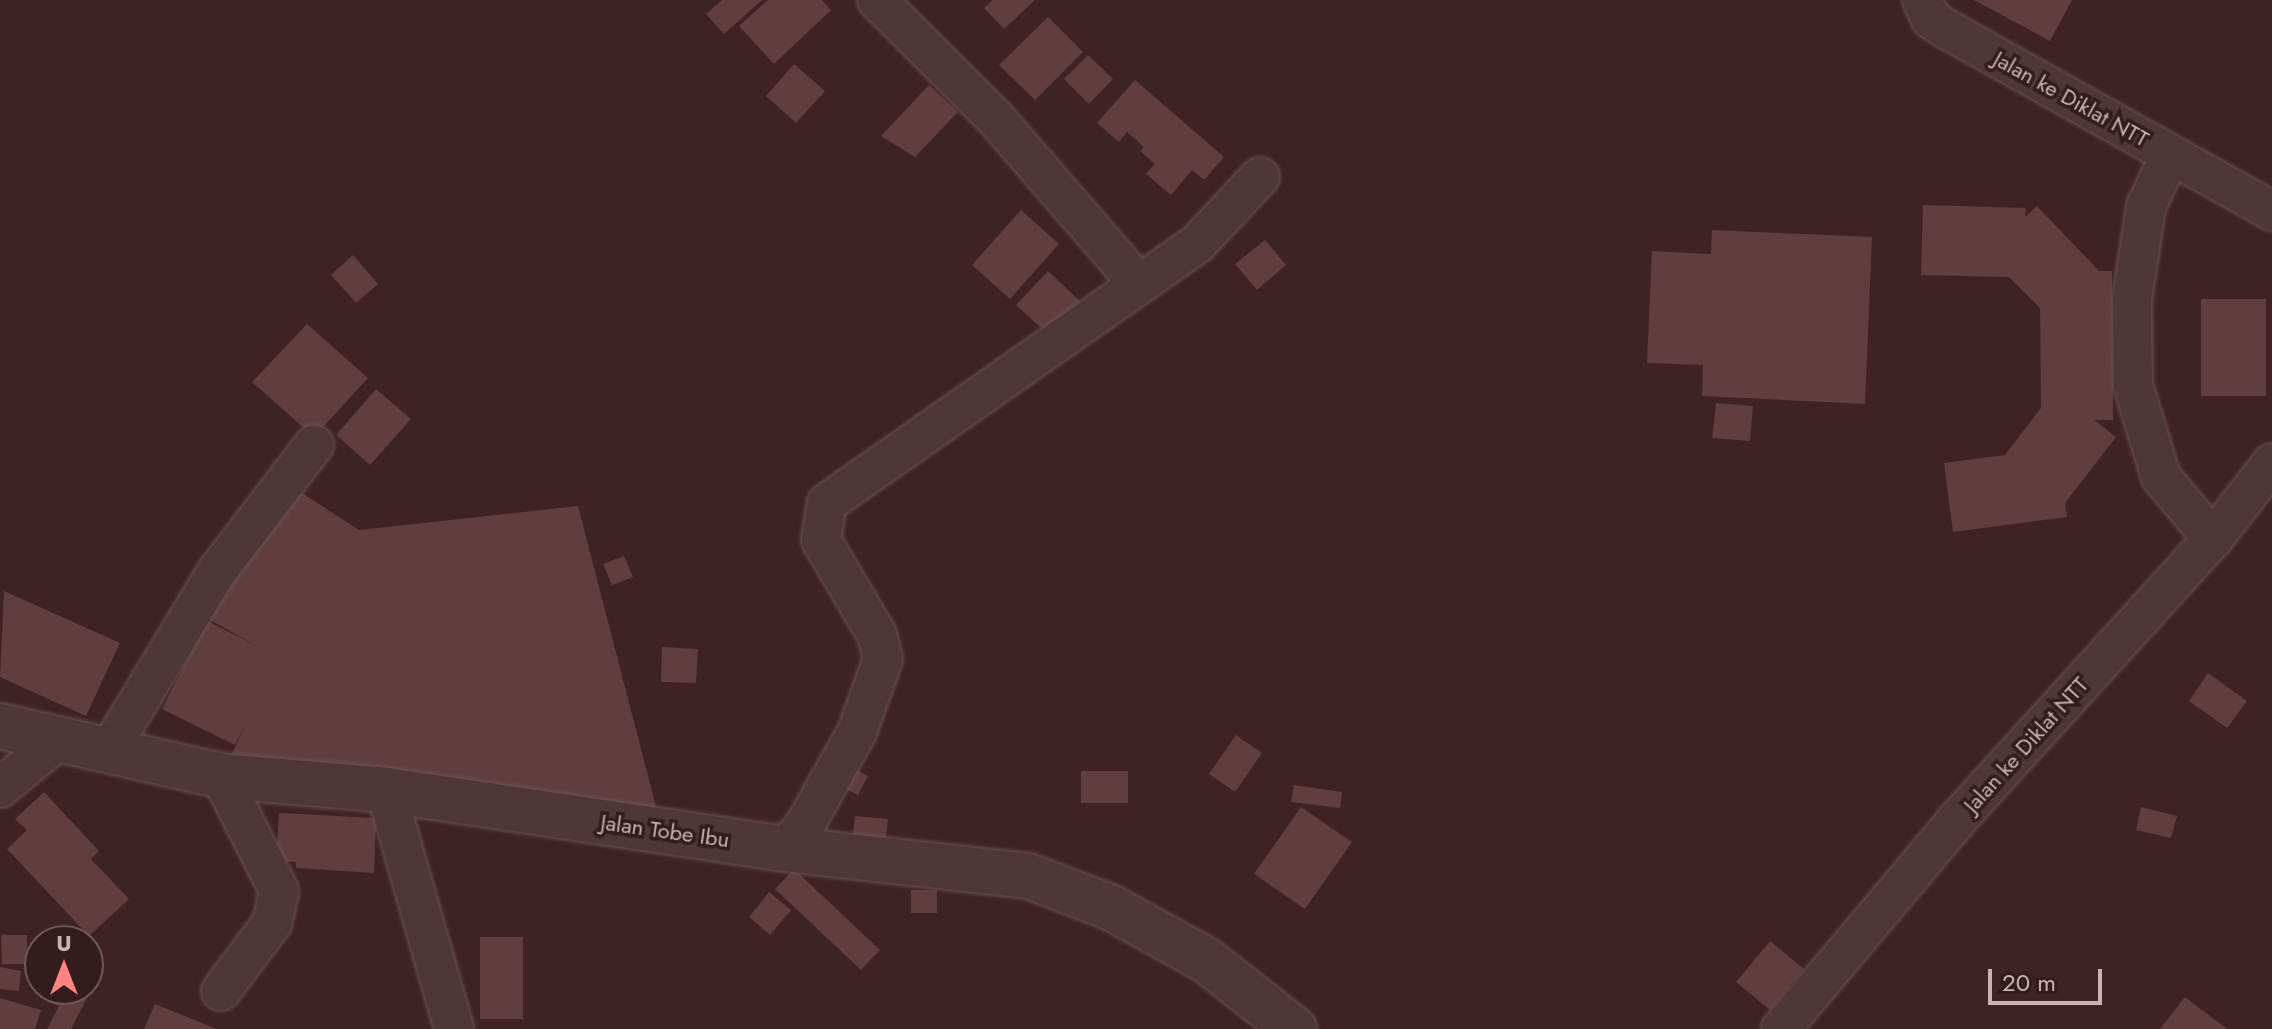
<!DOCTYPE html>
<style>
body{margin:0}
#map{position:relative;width:2272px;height:1029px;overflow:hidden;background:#3f2223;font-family:Jost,sans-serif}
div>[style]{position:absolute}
.building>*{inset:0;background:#603e3f}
.roads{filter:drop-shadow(0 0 2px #6a5152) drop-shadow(0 0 2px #6a5152)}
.minor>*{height:38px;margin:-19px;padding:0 19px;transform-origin:19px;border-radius:19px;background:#4f3637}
.tertiary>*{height:44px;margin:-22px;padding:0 22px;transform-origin:22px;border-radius:22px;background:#4f3637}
span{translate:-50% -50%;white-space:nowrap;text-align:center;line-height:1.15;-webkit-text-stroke:7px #341b1c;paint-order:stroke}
.street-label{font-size:22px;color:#cab3b2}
.north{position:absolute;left:24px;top:925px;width:80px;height:80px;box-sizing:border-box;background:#341b1c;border:2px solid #705858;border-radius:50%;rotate:0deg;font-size:22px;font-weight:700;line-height:32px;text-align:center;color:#cab3b2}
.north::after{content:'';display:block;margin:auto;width:28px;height:36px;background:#ff8483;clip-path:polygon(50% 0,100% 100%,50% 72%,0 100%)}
.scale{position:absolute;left:1988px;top:969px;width:114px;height:36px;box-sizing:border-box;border:4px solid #cab3b2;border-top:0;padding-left:10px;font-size:24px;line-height:28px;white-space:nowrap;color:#cab3b2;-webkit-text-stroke:6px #341b1c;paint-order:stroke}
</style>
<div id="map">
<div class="building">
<div style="clip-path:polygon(722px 0,762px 0,724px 34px,706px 14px)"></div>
<div style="clip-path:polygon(768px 0,822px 0,831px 10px,774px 64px,739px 26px)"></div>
<div style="clip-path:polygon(993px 0,1035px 0,1004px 29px,984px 8px)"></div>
<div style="clip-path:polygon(1974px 0,2072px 0,2050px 41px)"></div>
<div style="clip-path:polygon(1048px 17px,1083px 52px,1035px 100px,999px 65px)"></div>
<div style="clip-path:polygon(1088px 55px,1113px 79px,1089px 104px,1064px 79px)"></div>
<div style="clip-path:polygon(794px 64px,825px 91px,796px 123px,766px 96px)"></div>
<div style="clip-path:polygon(1135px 80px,1224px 157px,1204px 180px,1192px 170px,1171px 195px,1146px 174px,1155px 164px,1140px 151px,1144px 147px,1127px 132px,1119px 142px,1097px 123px)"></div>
<div style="clip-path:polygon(929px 85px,958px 112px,915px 157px,881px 136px)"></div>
<div style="clip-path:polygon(1923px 205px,2026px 208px,2025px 217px,2037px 206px,2099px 271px,2112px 271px,2113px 420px,2094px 420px,2116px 437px,2065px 503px,2067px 517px,1953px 532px,1944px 463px,2005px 455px,2041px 408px,2040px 308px,2009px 277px,1921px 275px)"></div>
<div style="clip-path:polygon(1021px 210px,1059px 244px,1010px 299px,972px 265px)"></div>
<div style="clip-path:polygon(1712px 230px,1872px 237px,1865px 404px,1702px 396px,1703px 365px,1647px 363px,1652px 251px,1711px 254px)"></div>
<div style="clip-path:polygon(1265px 240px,1286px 265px,1257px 290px,1235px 264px)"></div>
<div style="clip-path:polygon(353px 255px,378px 284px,356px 303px,331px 275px)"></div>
<div style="clip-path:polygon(1048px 271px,1082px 303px,1050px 336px,1016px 305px)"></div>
<div style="clip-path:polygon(2201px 299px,2266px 299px,2266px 396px,2201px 396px)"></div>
<div style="clip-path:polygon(307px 324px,368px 378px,314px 437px,252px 382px)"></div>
<div style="clip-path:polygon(376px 389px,411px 419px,370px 465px,336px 435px)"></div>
<div style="clip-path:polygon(1716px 403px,1753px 406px,1750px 441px,1712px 438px)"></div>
<div style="clip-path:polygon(285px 482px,359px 530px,578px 506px,660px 822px,226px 766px,246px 724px,235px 745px,162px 709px,207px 621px,257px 646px,203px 616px)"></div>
<div style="clip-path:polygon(624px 556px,633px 577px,612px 585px,603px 564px)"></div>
<div style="clip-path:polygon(4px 591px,120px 643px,86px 716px,0 677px)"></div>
<div style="clip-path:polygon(662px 647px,698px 649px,696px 683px,661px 682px)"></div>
<div style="clip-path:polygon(2208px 673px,2247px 701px,2227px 728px,2189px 701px)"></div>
<div style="clip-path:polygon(1236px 735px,1262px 753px,1235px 792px,1209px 774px)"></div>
<div style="clip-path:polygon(853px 768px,868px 776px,858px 795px,842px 787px)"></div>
<div style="clip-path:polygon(1081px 771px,1128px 771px,1128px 803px,1081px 803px)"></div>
<div style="clip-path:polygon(1294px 785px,1342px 792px,1340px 808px,1291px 802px)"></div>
<div style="clip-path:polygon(44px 792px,99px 851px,91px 859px,129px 899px,89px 936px,7px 849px,27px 830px,15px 819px)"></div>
<div style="clip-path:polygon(1301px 807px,1352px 842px,1305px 909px,1254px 874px)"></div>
<div style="clip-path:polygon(2141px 807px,2177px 816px,2171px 838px,2136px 830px)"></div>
<div style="clip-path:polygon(279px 813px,376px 818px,374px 873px,296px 868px,296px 862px,276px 861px)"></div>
<div style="clip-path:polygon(855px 816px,888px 819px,885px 845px,852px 842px)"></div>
<div style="clip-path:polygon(794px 869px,880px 950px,861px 970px,775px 889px)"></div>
<div style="clip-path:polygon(911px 890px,937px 890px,937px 913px,911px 913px)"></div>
<div style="clip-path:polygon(769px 892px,791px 910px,770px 935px,749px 917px)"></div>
<div style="clip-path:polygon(1px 935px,27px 935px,27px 964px,2px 964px)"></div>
<div style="clip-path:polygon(480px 937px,523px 937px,523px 1019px,480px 1019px)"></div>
<div style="clip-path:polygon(1770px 941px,1804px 969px,1770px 1010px,1736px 982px)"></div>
<div style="clip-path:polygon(0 967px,21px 971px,19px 991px,0 989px)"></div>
<div style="clip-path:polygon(44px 989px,91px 990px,71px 1029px,47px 1029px,59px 1006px,40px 997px)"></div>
<div style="clip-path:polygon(2185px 997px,2227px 1029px,2160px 1029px)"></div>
<div style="clip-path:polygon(0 998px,41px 1010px,35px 1029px,0 1029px)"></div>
<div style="clip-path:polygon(155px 1004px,217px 1029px,144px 1029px)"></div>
</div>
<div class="roads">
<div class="minor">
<div style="left:877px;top:0;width:168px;rotate:45deg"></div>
<div style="left:996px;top:119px;width:216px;rotate:49.1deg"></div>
<div style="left:1922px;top:0;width:21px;rotate:65deg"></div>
<div style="left:1931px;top:19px;width:20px;rotate:33deg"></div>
<div style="left:1948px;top:30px;width:371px;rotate:29.2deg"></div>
<div style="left:2170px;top:155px;width:57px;rotate:114.8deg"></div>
<div style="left:2146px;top:207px;width:94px;rotate:98.6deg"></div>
<div style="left:2132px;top:300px;width:85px;rotate:89.3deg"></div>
<div style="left:2133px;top:385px;width:96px;rotate:73.1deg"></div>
<div style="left:2161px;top:477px;width:81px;rotate:50deg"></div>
<div style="left:108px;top:752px;width:213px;rotate:-58.9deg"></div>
<div style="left:218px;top:570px;width:158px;rotate:-52.5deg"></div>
<div style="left:221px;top:776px;width:129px;rotate:63.2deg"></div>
<div style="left:279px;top:891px;width:33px;rotate:102deg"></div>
<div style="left:272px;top:923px;width:85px;rotate:126.9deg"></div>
<div style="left:0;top:788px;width:72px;rotate:-39.4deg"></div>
<div style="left:386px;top:790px;width:248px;rotate:74.1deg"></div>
<div style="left:784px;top:849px;width:32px;rotate:-49deg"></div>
<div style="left:805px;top:825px;width:107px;rotate:-60.8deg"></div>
<div style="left:857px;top:732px;width:77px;rotate:-70.4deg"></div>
<div style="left:883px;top:659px;width:25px;rotate:-104deg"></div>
<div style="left:877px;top:635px;width:110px;rotate:-120.5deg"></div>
<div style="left:821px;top:540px;width:37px;rotate:-81deg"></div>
<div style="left:827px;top:503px;width:452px;rotate:-35deg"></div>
<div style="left:1197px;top:244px;width:92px;rotate:-46.8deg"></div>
<div style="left:1781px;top:1029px;width:272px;rotate:-49.9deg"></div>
<div style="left:1956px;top:821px;width:382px;rotate:-47.7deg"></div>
<div style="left:2213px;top:539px;width:96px;rotate:-52.2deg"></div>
</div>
<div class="tertiary">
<div style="left:0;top:726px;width:227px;rotate:12.7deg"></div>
<div style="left:221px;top:776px;width:166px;rotate:4.8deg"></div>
<div style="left:386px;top:790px;width:402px;rotate:8.4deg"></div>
<div style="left:784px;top:849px;width:245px;rotate:6.3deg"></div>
<div style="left:1028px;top:876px;width:88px;rotate:20.7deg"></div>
<div style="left:1110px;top:907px;width:110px;rotate:28.9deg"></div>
<div style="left:1206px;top:960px;width:112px;rotate:38.1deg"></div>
</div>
</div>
<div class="street-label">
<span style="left:2071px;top:99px;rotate:29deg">Jalan ke Diklat NTT</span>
<span style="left:2026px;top:745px;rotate:-48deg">Jalan ke Diklat NTT</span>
<span style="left:665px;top:831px;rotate:8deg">Jalan Tobe Ibu</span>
</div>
<div class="north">U</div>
<div class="scale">20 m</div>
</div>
